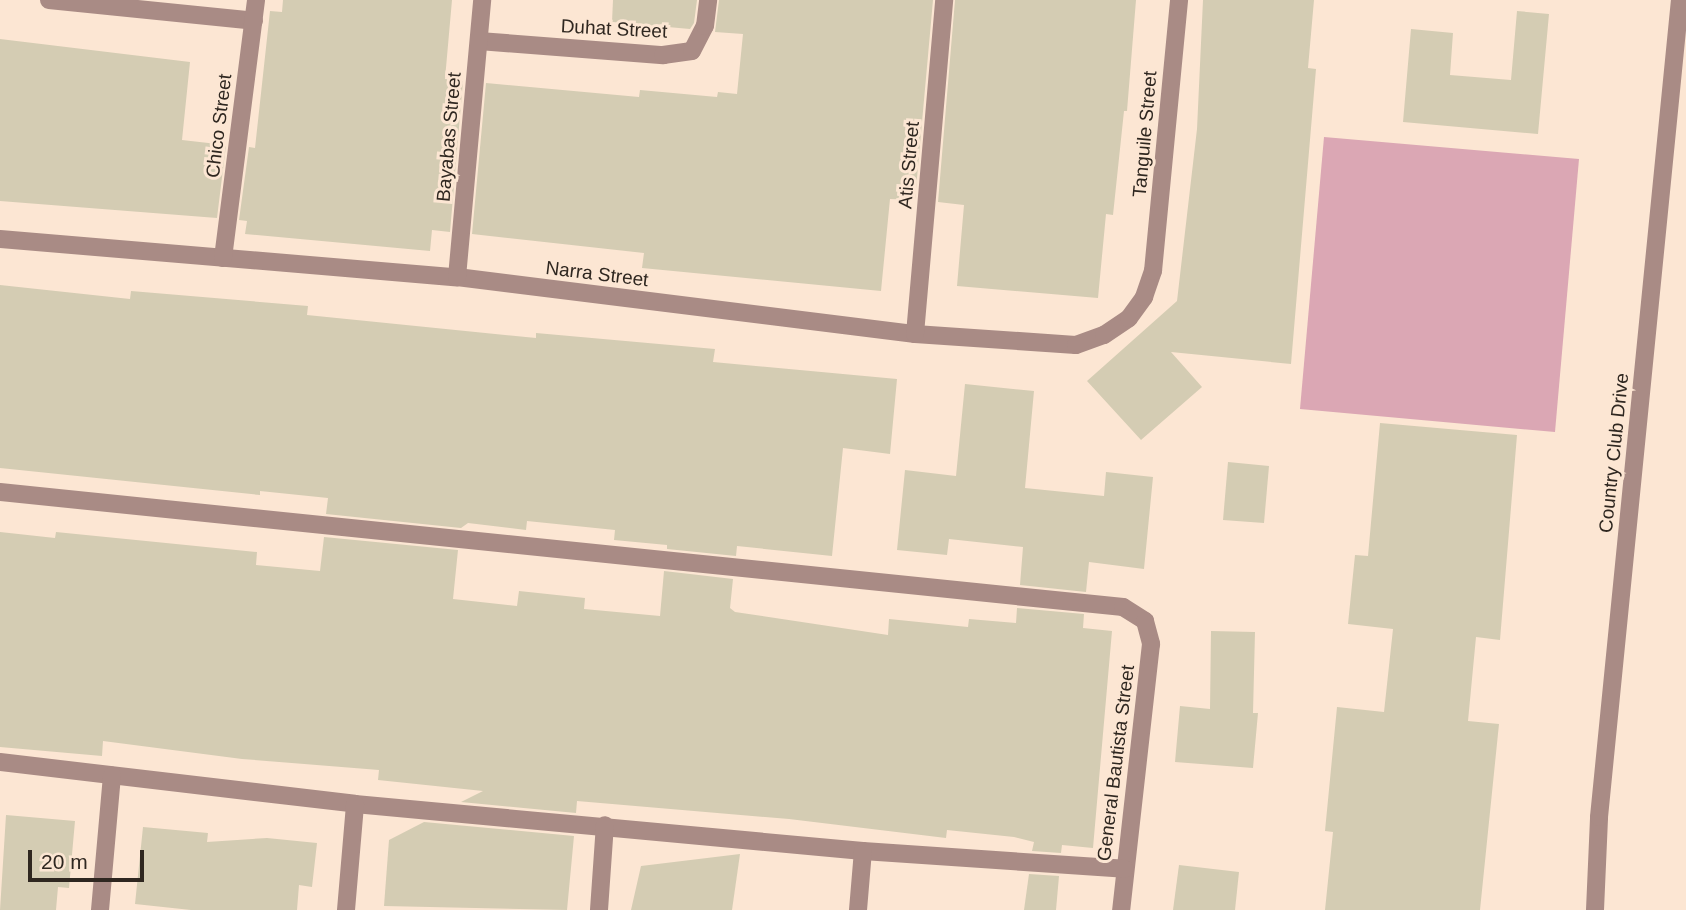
<!DOCTYPE html>
<style>
body{margin:0}
#map{position:relative;width:1686px;height:910px;overflow:hidden;background:#fce6d3;font-family:Arial,sans-serif}
div>[style]{position:absolute}
.green>*{inset:0;background:#dba7b4}
.building>*{inset:0;background:#d4ccb3}
.minor>*{height:18px;margin:-9px;padding:0 9px;transform-origin:9px;border-radius:9px;background:#a98b85}
.tertiary>*{height:18px;margin:-9px;padding:0 9px;transform-origin:9px;border-radius:9px;background:#a98b85}
span{translate:-50% -50%;white-space:nowrap;text-align:center;line-height:1.15;-webkit-text-stroke:6px #fce6d3;paint-order:stroke}
.street-label{font-size:19px;color:#2f2720}
.scale{position:absolute;left:28px;top:850px;width:116px;height:32px;box-sizing:border-box;border:4px solid #2f2720;border-top:0;padding-left:9px;font-size:21px;line-height:24px;white-space:nowrap;color:#2f2720;-webkit-text-stroke:5px #fce6d3;paint-order:stroke}
</style>
<div id="map">
<div class="green">
<div style="clip-path:polygon(1324px 137px,1579px 159px,1555px 432px,1300px 409px)"></div>
</div>
<div class="building">
<div style="clip-path:polygon(283px 0,452px 0,445px 79px,463px 81px,450px 232px,432px 230px,430px 251px,245px 234px,247px 221px,239px 220px,249px 147px,255px 148px,270px 11px,282px 12px)"></div>
<div style="clip-path:polygon(613px 0,697px 0,694px 23px,690px 29px,612px 22px)"></div>
<div style="clip-path:polygon(719px 0,933px 0,915px 200px,890px 199px,881px 291px,642px 268px,644px 253px,472px 234px,486px 83px,639px 97px,640px 90px,717px 97px,718px 92px,737px 94px,743px 34px,715px 32px)"></div>
<div style="clip-path:polygon(955px 0,1136px 0,1127px 111px,1124px 111px,1113px 215px,1106px 214px,1098px 298px,957px 286px,964px 205px,938px 202px)"></div>
<div style="clip-path:polygon(1203px 0,1314px 0,1308px 68px,1316px 69px,1291px 364px,1171px 352px,1202px 387px,1141px 440px,1087px 381px,1177px 301px,1197px 129px)"></div>
<div style="clip-path:polygon(1517px 11px,1549px 14px,1538px 134px,1403px 122px,1411px 29px,1453px 33px,1450px 75px,1511px 80px)"></div>
<div style="clip-path:polygon(0 39px,190px 62px,182px 140px,226px 145px,217px 218px,0 201px)"></div>
<div style="clip-path:polygon(0 285px,130px 299px,131px 291px,308px 306px,307px 315px,536px 338px,536px 333px,715px 349px,713px 362px,897px 379px,890px 454px,843px 448px,832px 556px,737px 546px,736px 556px,667px 549px,667px 545px,614px 540px,615px 530px,527px 521px,526px 530px,468px 523px,461px 528px,326px 514px,328px 498px,260px 491px,260px 495px,0 468px)"></div>
<div style="clip-path:polygon(965px 384px,1034px 391px,1025px 488px,1104px 496px,1106px 472px,1153px 477px,1144px 569px,1089px 562px,1086px 592px,1020px 585px,1023px 547px,949px 539px,947px 555px,897px 550px,905px 470px,956px 476px)"></div>
<div style="clip-path:polygon(1380px 423px,1517px 435px,1500px 640px,1476px 637px,1468px 721px,1499px 724px,1480px 910px,1325px 910px,1333px 832px,1325px 831px,1337px 707px,1384px 712px,1393px 629px,1348px 624px,1355px 555px,1368px 556px)"></div>
<div style="clip-path:polygon(1228px 462px,1269px 466px,1264px 523px,1223px 520px)"></div>
<div style="clip-path:polygon(0 532px,55px 538px,56px 532px,257px 552px,256px 565px,320px 571px,324px 537px,458px 550px,453px 599px,517px 606px,519px 591px,585px 598px,584px 609px,660px 616px,664px 571px,733px 579px,730px 608px,735px 612px,888px 635px,889px 619px,968px 627px,969px 619px,1016px 623px,1017px 608px,1084px 614px,1083px 628px,1112px 631px,1093px 848px,1062px 845px,1061px 853px,1032px 851px,1034px 842px,1014px 837px,947px 830px,946px 838px,789px 819px,577px 801px,576px 813px,461px 802px,483px 791px,378px 780px,379px 770px,242px 759px,103px 741px,102px 756px,0 747px)"></div>
<div style="clip-path:polygon(1211px 631px,1255px 632px,1253px 713px,1258px 713px,1253px 768px,1175px 762px,1180px 706px,1210px 709px)"></div>
<div style="clip-path:polygon(6px 815px,75px 821px,69px 888px,58px 887px,56px 910px,0 910px)"></div>
<div style="clip-path:polygon(424px 822px,574px 836px,567px 910px,384px 906px,389px 840px)"></div>
<div style="clip-path:polygon(143px 827px,208px 833px,207px 842px,267px 838px,317px 843px,312px 887px,299px 885px,297px 910px,191px 910px,135px 904px)"></div>
<div style="clip-path:polygon(740px 854px,732px 910px,631px 910px,641px 866px)"></div>
<div style="clip-path:polygon(1179px 865px,1239px 872px,1235px 910px,1173px 910px)"></div>
<div style="clip-path:polygon(1029px 874px,1059px 876px,1056px 910px,1024px 910px)"></div>
</div>
<div class="minor">
<div style="left:49px;top:0;width:206px;rotate:5.8deg"></div>
<div style="left:479px;top:41px;width:185px;rotate:4.4deg"></div>
<div style="left:663px;top:55px;width:29px;rotate:-8deg"></div>
<div style="left:692px;top:51px;width:28px;rotate:-63deg"></div>
<div style="left:705px;top:26px;width:26px;rotate:-83deg"></div>
<div style="left:0;top:239px;width:459px;rotate:4.8deg"></div>
<div style="left:457px;top:277px;width:462px;rotate:7.1deg"></div>
<div style="left:915px;top:334px;width:161px;rotate:3.9deg"></div>
<div style="left:1076px;top:345px;width:30px;rotate:-20deg"></div>
<div style="left:1104px;top:335px;width:30px;rotate:-34deg"></div>
<div style="left:1129px;top:318px;width:26px;rotate:-54deg"></div>
<div style="left:1144px;top:297px;width:28px;rotate:-71deg"></div>
<div style="left:1153px;top:271px;width:272px;rotate:-84.5deg"></div>
<div style="left:223px;top:258px;width:260px;rotate:-82.7deg"></div>
<div style="left:457px;top:277px;width:278px;rotate:-84.8deg"></div>
<div style="left:915px;top:334px;width:335px;rotate:-85deg"></div>
<div style="left:0;top:492px;width:1129px;rotate:5.85deg"></div>
<div style="left:1123px;top:607px;width:26px;rotate:32deg"></div>
<div style="left:1145px;top:621px;width:24px;rotate:75deg"></div>
<div style="left:1151px;top:644px;width:268px;rotate:96.4deg"></div>
<div style="left:0;top:762px;width:357px;rotate:6.7deg"></div>
<div style="left:355px;top:804px;width:510px;rotate:5.29deg"></div>
<div style="left:863px;top:851px;width:262px;rotate:3.9deg"></div>
<div style="left:100px;top:910px;width:135px;rotate:-84.9deg"></div>
<div style="left:346px;top:910px;width:106px;rotate:-85.1deg"></div>
<div style="left:599px;top:910px;width:85px;rotate:-86deg"></div>
<div style="left:858px;top:910px;width:59px;rotate:-85.2deg"></div>
</div>
<div class="tertiary">
<div style="left:1595px;top:910px;width:93px;rotate:-87.5deg"></div>
<div style="left:1599px;top:817px;width:821px;rotate:-84.34deg"></div>
</div>
<div class="street-label">
<span style="left:614px;top:29px;rotate:3deg">Duhat Street</span>
<span style="left:219px;top:126px;rotate:-83deg">Chico Street</span>
<span style="left:1145px;top:134px;rotate:-85deg">Tanguile Street</span>
<span style="left:449px;top:137px;rotate:-85deg">Bayabas Street</span>
<span style="left:909px;top:165px;rotate:-85deg">Atis Street</span>
<span style="left:597px;top:274px;rotate:7deg">Narra Street</span>
<span style="left:1614px;top:453px;rotate:-84deg">Country Club Drive</span>
<span style="left:1116px;top:763px;rotate:-83deg">General Bautista Street</span>
</div>
<div class="scale">20 m</div>
</div>
